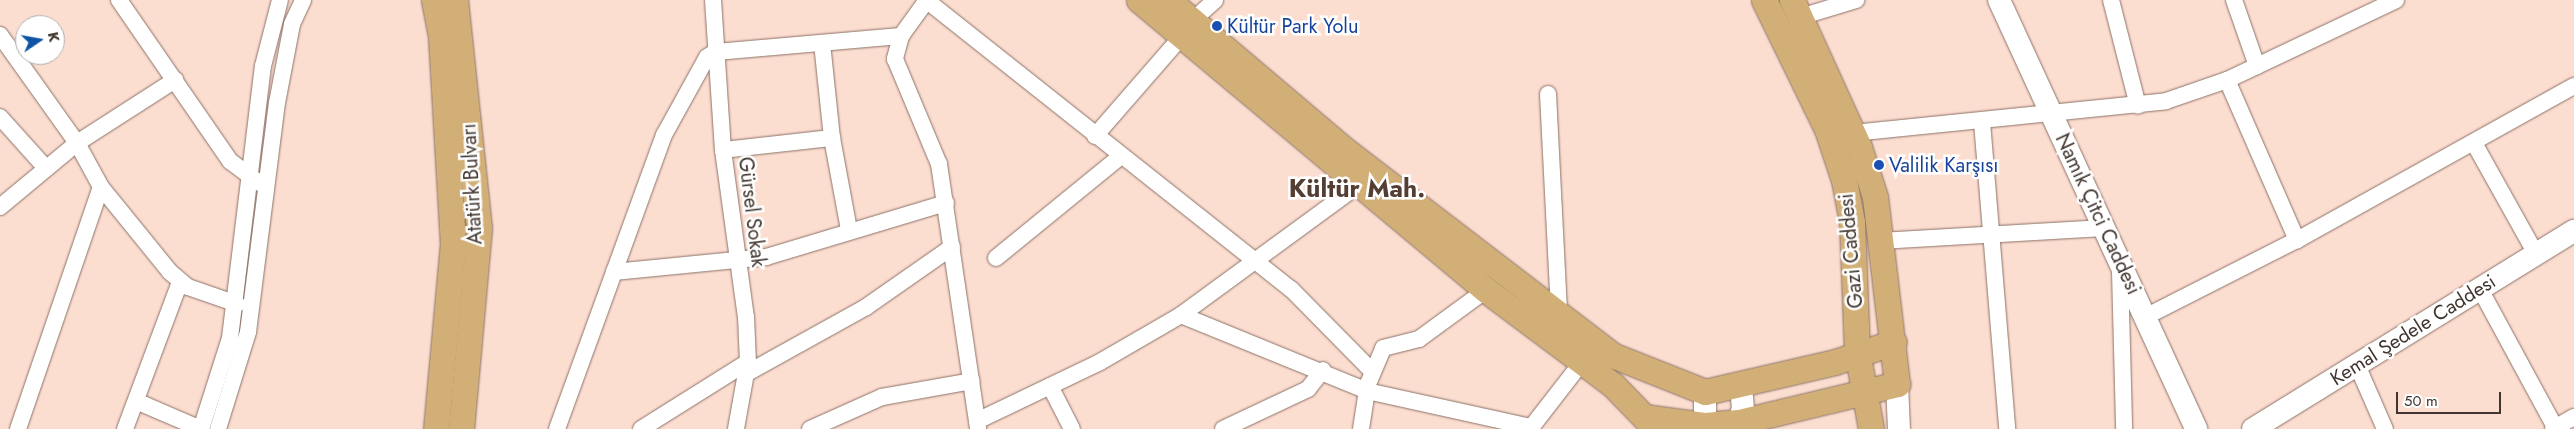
<!DOCTYPE html>
<meta charset="utf-8">
<style>
body{margin:0}
#map{position:relative;width:2574px;height:429px;overflow:hidden;background:#fcded1;font-family:Jost,sans-serif}
div>[style]{position:absolute}
.roads{filter:drop-shadow(0 0 1px #8c7266) drop-shadow(0 0 1px #8c7266)}
.street>*{height:16px;margin:-8px;padding:0 8px;transform-origin:8px;border-radius:8px;background:#fff}
.secondary>*{height:22px;margin:-11px;padding:0 11px;transform-origin:11px;border-radius:11px;background:#fff}
.primary>*{height:25px;margin:-12.5px;padding:0 12.5px;transform-origin:12.5px;border-radius:12.5px;background:#d2af76}
.dots>*{width:14px;height:14px;translate:-50% -50%;box-sizing:border-box;border:2px solid #fff;border-radius:50%}
span{translate:-50% -50%;white-space:nowrap;text-align:center;line-height:1.15;-webkit-text-stroke:5px #fff;paint-order:stroke}
.transit-label{font-size:20px;color:#164399}
.left{translate:0 -50%;text-align:left}
.street-label{font-size:20px;color:#40352f}
.district-label{font-size:25px;color:#543d32;font-weight:700}
.north{position:absolute;left:15px;top:15px;width:50px;height:50px;box-sizing:border-box;background:#fff;border:1px solid #b3aeac;border-radius:50%;rotate:78deg;font-size:14px;font-weight:700;line-height:20px;text-align:center;color:#40352f}
.north::after{content:'';display:block;margin:auto;width:18px;height:22px;background:#0d55a4;clip-path:polygon(50% 0,100% 100%,50% 72%,0 100%)}
.scale{position:absolute;left:2396px;top:392px;width:105px;height:22px;box-sizing:border-box;border:2px solid #40352f;border-top:0;padding-left:6px;font-size:15px;line-height:18px;white-space:nowrap;color:#40352f;-webkit-text-stroke:4px #fff;paint-order:stroke}
</style>
<div id="map">
<div class="roads">
<div class="street">
<div style="left:119px;top:0;width:196px;rotate:55.4deg"></div>
<div style="left:230px;top:161px;width:36px;rotate:37deg"></div>
<div style="left:713px;top:0;width:150px;rotate:86.2deg"></div>
<div style="left:723px;top:150px;width:169px;rotate:82.2deg"></div>
<div style="left:746px;top:317px;width:45px;rotate:87.5deg"></div>
<div style="left:748px;top:362px;width:68px;rotate:100.2deg"></div>
<div style="left:926px;top:0;width:466px;rotate:38.4deg"></div>
<div style="left:1291px;top:289px;width:115px;rotate:45.4deg"></div>
<div style="left:927px;top:0;width:44px;rotate:125.8deg"></div>
<div style="left:901px;top:36px;width:24px;rotate:105deg"></div>
<div style="left:895px;top:59px;width:114px;rotate:67.3deg"></div>
<div style="left:939px;top:164px;width:268px;rotate:81.6deg"></div>
<div style="left:2111px;top:0;width:109px;rotate:75.7deg"></div>
<div style="left:2234px;top:0;width:70px;rotate:70.8deg"></div>
<div style="left:1800px;top:17px;width:59px;rotate:-16.9deg"></div>
<div style="left:1192px;top:21px;width:31px;rotate:-42deg"></div>
<div style="left:0;top:35px;width:133px;rotate:54.5deg"></div>
<div style="left:77px;top:143px;width:50px;rotate:61.4deg"></div>
<div style="left:101px;top:187px;width:109px;rotate:50.9deg"></div>
<div style="left:170px;top:272px;width:23px;rotate:40deg"></div>
<div style="left:188px;top:287px;width:52px;rotate:19.1deg"></div>
<div style="left:822px;top:43px;width:96px;rotate:84deg"></div>
<div style="left:832px;top:138px;width:94px;rotate:79.5deg"></div>
<div style="left:2227px;top:80px;width:175px;rotate:66.4deg"></div>
<div style="left:1548px;top:94px;width:217px;rotate:87.1deg"></div>
<div style="left:0;top:117px;width:69px;rotate:48deg"></div>
<div style="left:1982px;top:122px;width:308px;rotate:85.3deg"></div>
<div style="left:1853px;top:133px;width:315px;rotate:-5.8deg"></div>
<div style="left:2166px;top:101px;width:65px;rotate:-19deg"></div>
<div style="left:2227px;top:80px;width:187px;rotate:-25.3deg"></div>
<div style="left:1095px;top:136px;width:131px;rotate:-49deg"></div>
<div style="left:2474px;top:143px;width:127px;rotate:60.8deg"></div>
<div style="left:723px;top:150px;width:110px;rotate:-6.3deg"></div>
<div style="left:0;top:207px;width:100px;rotate:-39.7deg"></div>
<div style="left:77px;top:143px;width:117px;rotate:-32.7deg"></div>
<div style="left:1879px;top:241px;width:226px;rotate:-3.3deg"></div>
<div style="left:996px;top:258px;width:160px;rotate:-39.2deg"></div>
<div style="left:2120px;top:271px;width:158px;rotate:88.5deg"></div>
<div style="left:614px;top:272px;width:153px;rotate:-5.6deg"></div>
<div style="left:766px;top:257px;width:188px;rotate:-16.7deg"></div>
<div style="left:2480px;top:289px;width:159px;rotate:61.5deg"></div>
<div style="left:1181px;top:315px;width:201px;rotate:22.2deg"></div>
<div style="left:1367px;top:391px;width:168px;rotate:12.4deg"></div>
<div style="left:2145px;top:317px;width:170px;rotate:-26.9deg"></div>
<div style="left:2297px;top:240px;width:317px;rotate:-29.1deg"></div>
<div style="left:2357px;top:365px;width:70px;rotate:66.4deg"></div>
<div style="left:747px;top:373px;width:136px;rotate:-29deg"></div>
<div style="left:866px;top:307px;width:105px;rotate:-34.9deg"></div>
<div style="left:1050px;top:386px;width:48px;rotate:62.9deg"></div>
<div style="left:136px;top:401px;width:71px;rotate:23.3deg"></div>
<div style="left:977px;top:421px;width:136px;rotate:-25.6deg"></div>
<div style="left:1100px;top:362px;width:94px;rotate:-30.1deg"></div>
<div style="left:1181px;top:315px;width:222px;rotate:-36.2deg"></div>
<div style="left:18px;top:429px;width:256px;rotate:-71.1deg"></div>
<div style="left:125px;top:429px;width:157px;rotate:-69.5deg"></div>
<div style="left:201px;top:429px;width:96px;rotate:-72.3deg"></div>
<div style="left:230px;top:338px;width:274px;rotate:-83.1deg"></div>
<div style="left:263px;top:66px;width:68px;rotate:-75.6deg"></div>
<div style="left:218px;top:429px;width:102px;rotate:-72.8deg"></div>
<div style="left:248px;top:332px;width:231px;rotate:-82.8deg"></div>
<div style="left:277px;top:103px;width:80px;rotate:-79.2deg"></div>
<div style="left:292px;top:24px;width:26px;rotate:-65deg"></div>
<div style="left:557px;top:429px;width:313px;rotate:-70deg"></div>
<div style="left:664px;top:135px;width:89px;rotate:-61.1deg"></div>
<div style="left:707px;top:57px;width:9px;rotate:-32deg"></div>
<div style="left:715px;top:52px;width:187px;rotate:-4.9deg"></div>
<div style="left:641px;top:429px;width:126px;rotate:-32.1deg"></div>
<div style="left:810px;top:429px;width:79px;rotate:-24deg"></div>
<div style="left:882px;top:397px;width:91px;rotate:-10.1deg"></div>
<div style="left:1223px;top:429px;width:94px;rotate:-25.2deg"></div>
<div style="left:1308px;top:389px;width:24px;rotate:-52deg"></div>
<div style="left:1361px;top:429px;width:46px;rotate:-81.2deg"></div>
<div style="left:1368px;top:384px;width:39px;rotate:-67deg"></div>
<div style="left:1383px;top:348px;width:37px;rotate:-14deg"></div>
<div style="left:1419px;top:339px;width:83px;rotate:-36.2deg"></div>
<div style="left:1530px;top:429px;width:85px;rotate:-52.2deg"></div>
<div style="left:2553px;top:429px;width:24px;rotate:-30deg"></div>
</div>
<div class="secondary">
<div style="left:1999px;top:0;width:472px;rotate:65.3deg"></div>
<div style="left:1897px;top:384px;width:45px;rotate:87.5deg"></div>
<div style="left:1705px;top:392px;width:37px;rotate:90deg"></div>
<div style="left:1736px;top:429px;width:21px;rotate:-71deg"></div>
<div style="left:1743px;top:409px;width:23px;rotate:-95deg"></div>
<div style="left:2253px;top:429px;width:377px;rotate:-31.7deg"></div>
</div>
<div class="primary">
<div style="left:434px;top:0;width:38px;rotate:79deg"></div>
<div style="left:441px;top:37px;width:206px;rotate:86.7deg"></div>
<div style="left:453px;top:243px;width:187px;rotate:95.2deg"></div>
<div style="left:455px;top:0;width:229px;rotate:84deg"></div>
<div style="left:479px;top:228px;width:202px;rotate:95.1deg"></div>
<div style="left:1139px;top:0;width:452px;rotate:39.9deg"></div>
<div style="left:1486px;top:290px;width:159px;rotate:36.8deg"></div>
<div style="left:1613px;top:385px;width:45px;rotate:45.9deg"></div>
<div style="left:1644px;top:417px;width:62px;rotate:7.5deg"></div>
<div style="left:1705px;top:425px;width:34px;rotate:-5deg"></div>
<div style="left:1739px;top:422px;width:163px;rotate:-13.5deg"></div>
<div style="left:1897px;top:384px;width:188px;rotate:-96.7deg"></div>
<div style="left:1875px;top:197px;width:52px;rotate:-107.7deg"></div>
<div style="left:1859px;top:147px;width:162px;rotate:-114.5deg"></div>
<div style="left:1168px;top:0;width:232px;rotate:40.3deg"></div>
<div style="left:1345px;top:150px;width:337px;rotate:37.5deg"></div>
<div style="left:1612px;top:355px;width:100px;rotate:21.7deg"></div>
<div style="left:1705px;top:392px;width:133px;rotate:-13deg"></div>
<div style="left:1835px;top:362px;width:62px;rotate:-18.7deg"></div>
<div style="left:1764px;top:0;width:144px;rotate:64deg"></div>
<div style="left:1827px;top:129px;width:54px;rotate:71.6deg"></div>
<div style="left:1844px;top:180px;width:43px;rotate:79.2deg"></div>
<div style="left:1852px;top:222px;width:129px;rotate:87.8deg"></div>
<div style="left:1857px;top:351px;width:79px;rotate:79.8deg"></div>
</div>
</div>
<div class="dots">
<div style="left:1217px;top:26px;background:#1a4fb4"></div>
<div style="left:1879px;top:165px;background:#1a4fb4"></div>
</div>
<div class="transit-label">
<span class="left" style="left:1227px;top:26px">Kültür Park Yolu</span>
<span class="left" style="left:1889px;top:165px">Valilik Karşısı</span>
</div>
<div class="street-label">
<span style="left:472px;top:184px;rotate:-93deg">Atatürk Bulvarı</span>
<span style="left:752px;top:212px;rotate:83deg">Gürsel Sokak</span>
<span style="left:2098px;top:214px;rotate:65deg">Namık Çitci Caddesi</span>
<span style="left:1851px;top:251px;rotate:-95deg">Gazi Caddesi</span>
<span style="left:2413px;top:330px;rotate:-32deg">Kemal Şedele Caddesi</span>
</div>
<div class="district-label">
<span style="left:1357px;top:188px">Kültür Mah.</span>
</div>
<div class="north">K</div>
<div class="scale">50 m</div>
</div>
